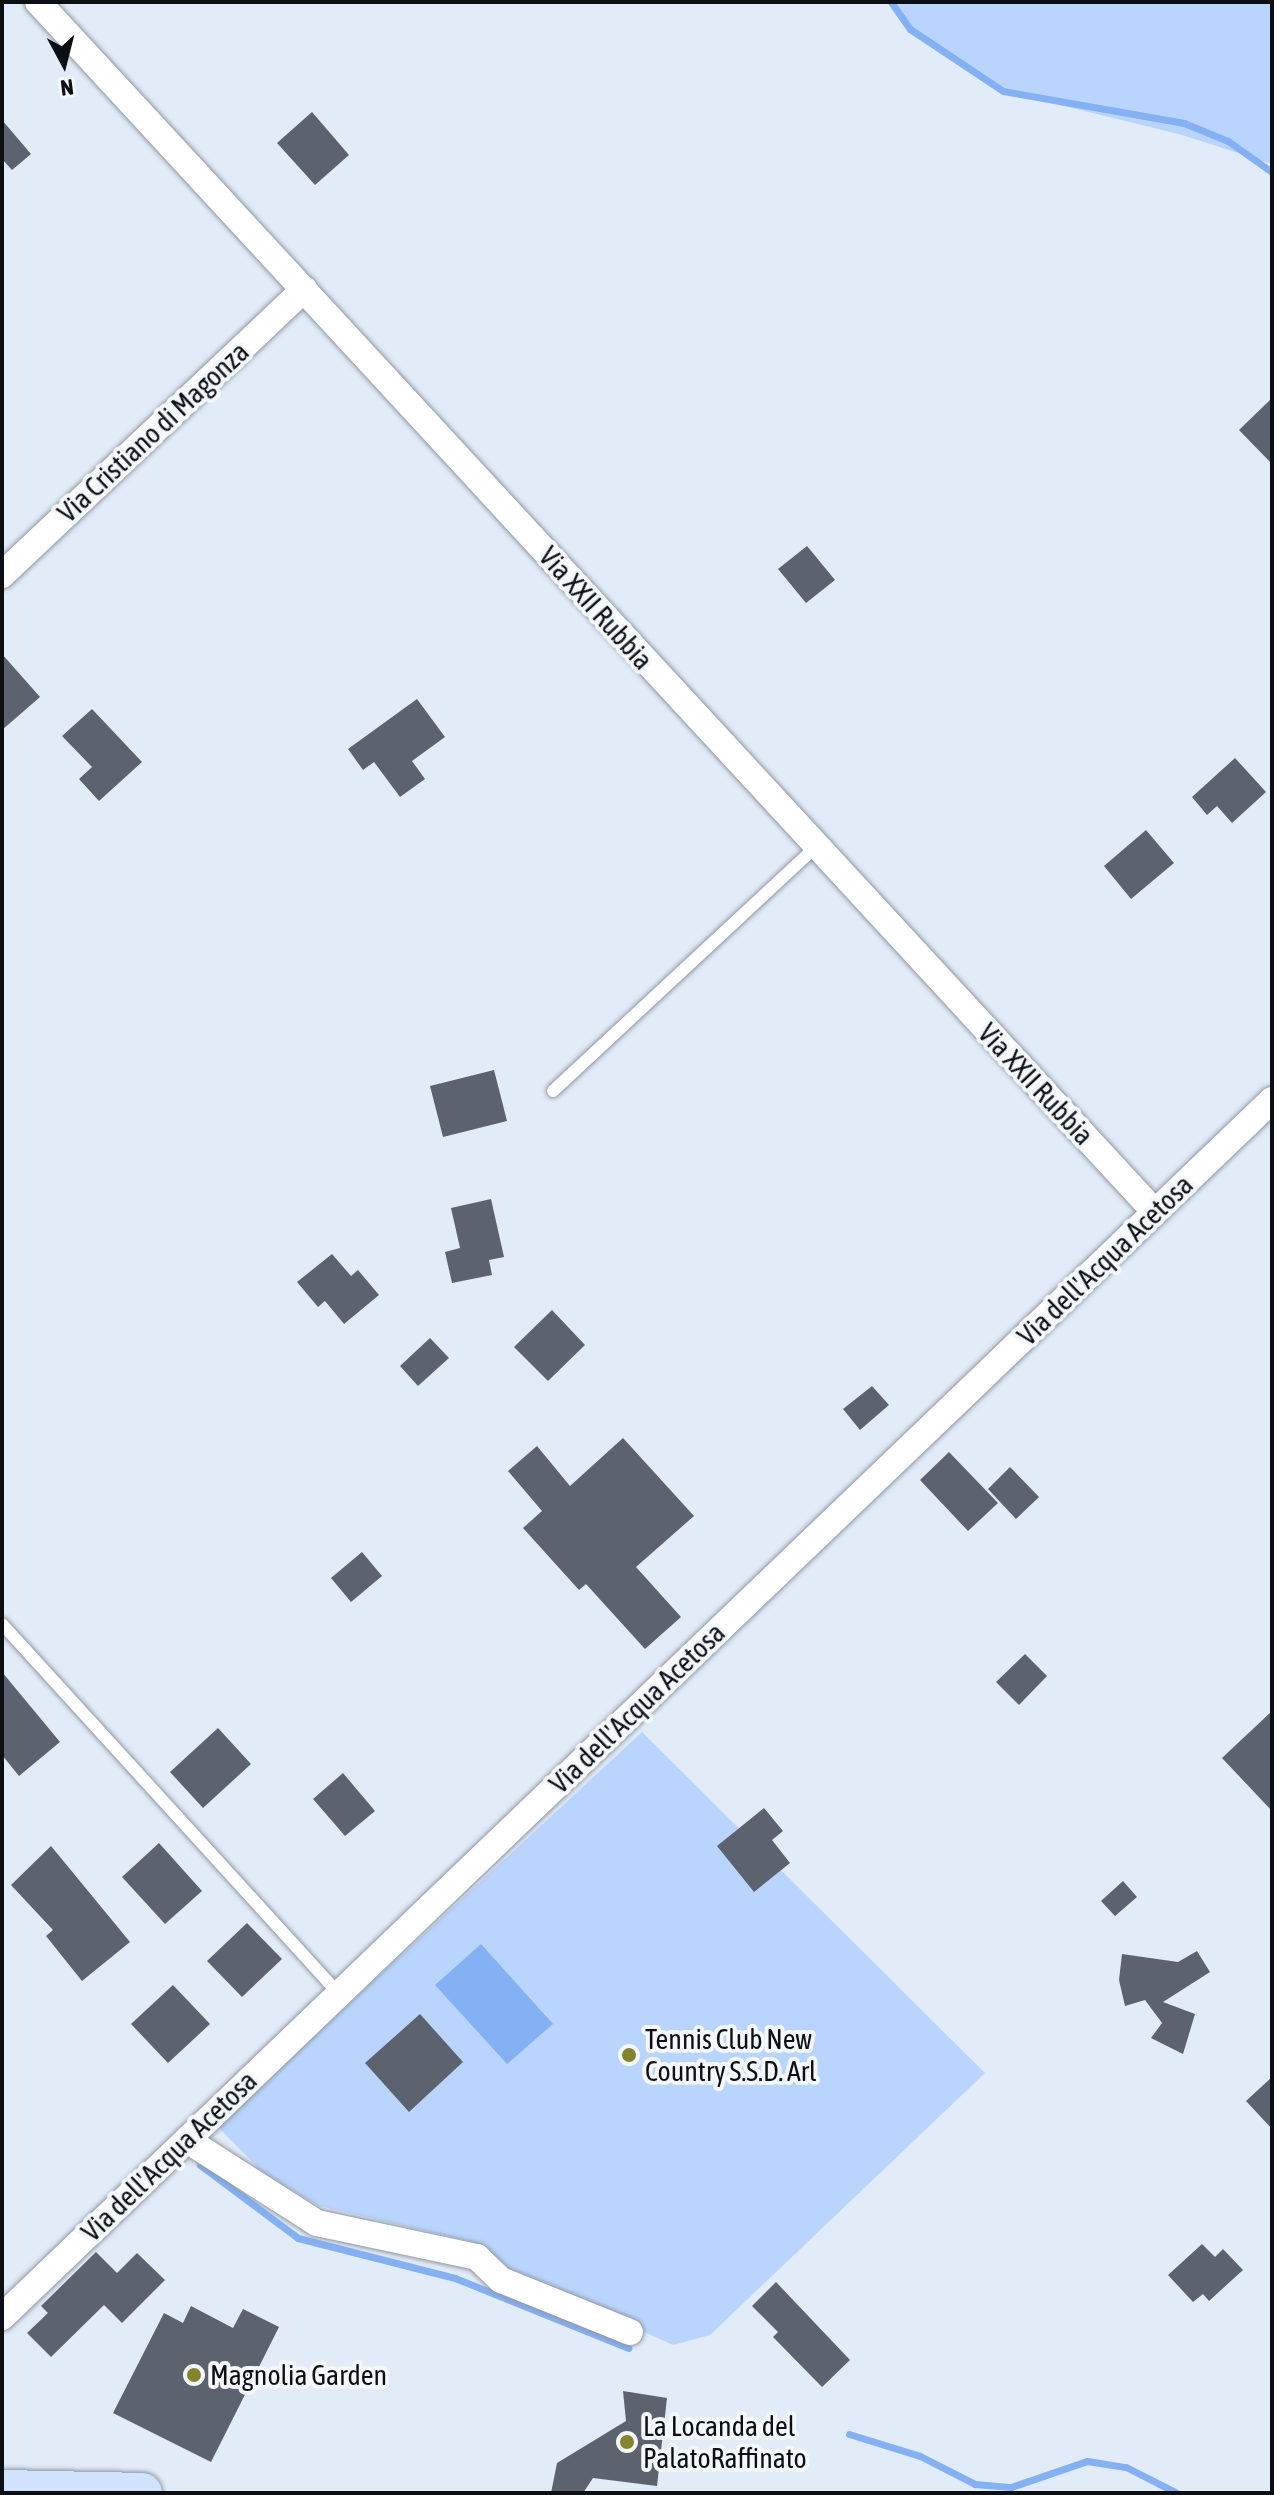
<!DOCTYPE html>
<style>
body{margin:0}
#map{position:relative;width:1274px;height:2495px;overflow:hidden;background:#e2ebf8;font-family:"Asap Condensed",sans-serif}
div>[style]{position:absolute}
.green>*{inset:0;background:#bad5fd}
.water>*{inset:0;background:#84b0f4}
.stream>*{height:7px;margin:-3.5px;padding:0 3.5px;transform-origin:3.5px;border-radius:3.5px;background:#84b0f4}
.building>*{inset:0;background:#5c636f}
.roads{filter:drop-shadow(0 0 2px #8f97a3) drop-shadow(0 0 2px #8f97a3)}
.lane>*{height:12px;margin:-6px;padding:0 6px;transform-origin:6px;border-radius:6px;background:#fff}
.street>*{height:26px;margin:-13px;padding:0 13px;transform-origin:13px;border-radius:13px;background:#fff}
.primary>*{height:40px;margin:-20px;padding:0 20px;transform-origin:20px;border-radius:20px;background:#d1e2fd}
.dots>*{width:22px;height:22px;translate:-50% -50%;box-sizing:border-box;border:4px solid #f4f8fd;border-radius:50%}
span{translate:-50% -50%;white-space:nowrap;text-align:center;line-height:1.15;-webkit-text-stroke:8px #f4f8fd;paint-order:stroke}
.street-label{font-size:28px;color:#0b0e12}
.poi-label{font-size:28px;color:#0b0e12}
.left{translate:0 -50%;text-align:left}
.frame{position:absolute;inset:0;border:4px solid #0b0e12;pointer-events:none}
.north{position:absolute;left:24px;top:24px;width:80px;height:80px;-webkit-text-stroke:6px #f4f8fd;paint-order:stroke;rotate:173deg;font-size:22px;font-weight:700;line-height:32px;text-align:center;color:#0b0e12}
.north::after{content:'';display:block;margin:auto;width:28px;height:36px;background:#0b0e12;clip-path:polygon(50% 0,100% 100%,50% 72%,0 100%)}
</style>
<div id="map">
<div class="green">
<div style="clip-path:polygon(891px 2px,1272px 2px,1272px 164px,1182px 135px,1003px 91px,910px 29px)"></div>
<div style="clip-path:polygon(642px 1732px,985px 2073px,710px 2335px,673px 2345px,515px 2274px,473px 2242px,319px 2206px,262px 2172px,217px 2126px)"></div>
</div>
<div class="water">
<div style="clip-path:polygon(481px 1944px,553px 2024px,507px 2064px,435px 1985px)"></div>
</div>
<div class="stream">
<div style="left:891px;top:2px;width:33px;rotate:55deg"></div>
<div style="left:910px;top:29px;width:112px;rotate:33.7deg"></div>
<div style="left:1003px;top:91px;width:184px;rotate:10deg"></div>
<div style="left:1184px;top:123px;width:48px;rotate:22.2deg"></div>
<div style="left:1228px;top:141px;width:54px;rotate:35.2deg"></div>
<div style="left:200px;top:2165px;width:122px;rotate:36.7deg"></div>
<div style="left:298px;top:2238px;width:162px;rotate:14.3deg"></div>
<div style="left:455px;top:2278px;width:187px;rotate:22deg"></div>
<div style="left:849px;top:2434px;width:74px;rotate:17.2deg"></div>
<div style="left:920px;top:2456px;width:62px;rotate:27deg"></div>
<div style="left:975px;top:2484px;width:36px;rotate:5deg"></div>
<div style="left:1011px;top:2487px;width:80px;rotate:-18.9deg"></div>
<div style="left:1087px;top:2461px;width:39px;rotate:9deg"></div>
<div style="left:1126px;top:2467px;width:57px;rotate:27deg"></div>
</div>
<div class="building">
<div style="clip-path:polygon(312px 112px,349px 155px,315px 185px,277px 143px)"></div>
<div style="clip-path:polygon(2px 120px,31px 154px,12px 170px,2px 159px)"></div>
<div style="clip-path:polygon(1272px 398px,1272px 464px,1239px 430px)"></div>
<div style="clip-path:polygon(807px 546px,835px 580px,806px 603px,778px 569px)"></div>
<div style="clip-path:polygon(2px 654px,40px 697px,2px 730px)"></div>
<div style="clip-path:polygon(417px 699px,445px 737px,412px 761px,425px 779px,400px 797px,374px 762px,363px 770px,348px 749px)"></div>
<div style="clip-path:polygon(92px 709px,142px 762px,99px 801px,79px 779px,92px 767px,62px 736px)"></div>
<div style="clip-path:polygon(1235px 758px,1266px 792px,1232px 823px,1217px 806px,1207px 815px,1192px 797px)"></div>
<div style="clip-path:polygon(1146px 830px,1174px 863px,1131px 899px,1104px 866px)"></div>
<div style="clip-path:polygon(494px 1070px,507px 1121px,443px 1137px,430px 1086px)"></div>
<div style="clip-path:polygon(491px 1199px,504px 1257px,489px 1260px,492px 1275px,452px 1283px,445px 1252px,460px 1248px,451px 1208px)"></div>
<div style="clip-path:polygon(332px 1254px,351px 1276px,358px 1270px,379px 1295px,344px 1324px,325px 1301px,318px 1307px,297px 1282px)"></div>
<div style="clip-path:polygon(552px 1310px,585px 1345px,548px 1381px,514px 1347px)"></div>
<div style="clip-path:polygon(430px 1338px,449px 1358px,418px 1386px,400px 1366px)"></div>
<div style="clip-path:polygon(872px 1386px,889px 1405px,860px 1430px,843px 1409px)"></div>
<div style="clip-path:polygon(623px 1438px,694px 1516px,636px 1567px,681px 1617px,645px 1649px,586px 1584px,579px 1590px,523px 1528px,542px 1511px,508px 1471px,537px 1446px,570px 1486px)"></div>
<div style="clip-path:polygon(949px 1452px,998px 1503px,968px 1531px,920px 1480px)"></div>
<div style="clip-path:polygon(1010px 1467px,1039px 1497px,1016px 1519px,988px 1489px)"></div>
<div style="clip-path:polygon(362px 1552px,382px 1576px,351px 1602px,331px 1578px)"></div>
<div style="clip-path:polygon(1025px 1654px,1047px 1676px,1019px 1705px,996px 1682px)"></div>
<div style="clip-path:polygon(2px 1672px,60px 1742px,19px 1776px,2px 1755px)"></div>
<div style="clip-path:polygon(1272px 1711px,1272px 1811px,1222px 1758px)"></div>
<div style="clip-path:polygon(218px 1728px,251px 1764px,203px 1808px,170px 1772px)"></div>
<div style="clip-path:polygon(343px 1773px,375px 1811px,345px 1836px,313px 1799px)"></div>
<div style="clip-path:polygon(764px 1808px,783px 1831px,772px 1840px,790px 1863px,754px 1892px,717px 1846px)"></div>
<div style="clip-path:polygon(159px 1843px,202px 1891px,165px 1924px,122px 1877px)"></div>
<div style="clip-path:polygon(51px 1846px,130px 1942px,82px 1981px,46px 1936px,53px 1930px,11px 1885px)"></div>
<div style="clip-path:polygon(1123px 1881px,1137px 1897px,1115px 1916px,1101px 1901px)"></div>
<div style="clip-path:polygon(247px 1923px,282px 1959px,242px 1997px,207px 1961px)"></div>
<div style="clip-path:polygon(1197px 1951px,1210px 1972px,1163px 2002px,1195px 2014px,1183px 2054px,1151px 2038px,1162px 2023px,1145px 2000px,1125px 2006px,1119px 1980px,1122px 1954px,1178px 1962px)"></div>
<div style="clip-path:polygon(173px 1985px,210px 2024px,168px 2063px,131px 2024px)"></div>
<div style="clip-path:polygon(420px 2014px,463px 2062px,409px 2112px,365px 2063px)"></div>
<div style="clip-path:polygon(1272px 2077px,1272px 2129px,1246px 2101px)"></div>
<div style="clip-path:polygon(1202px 2244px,1215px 2257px,1223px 2249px,1243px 2270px,1209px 2301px,1203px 2294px,1193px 2302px,1168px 2275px)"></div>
<div style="clip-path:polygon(96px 2252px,117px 2273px,137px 2253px,165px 2280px,122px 2323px,104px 2305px,51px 2357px,27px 2333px,48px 2313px,41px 2306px)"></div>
<div style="clip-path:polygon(776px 2282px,850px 2360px,822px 2387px,773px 2337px,778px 2332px,752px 2306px)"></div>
<div style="clip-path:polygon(191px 2306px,233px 2328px,243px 2309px,279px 2327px,211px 2462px,113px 2413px,164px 2313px,183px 2323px)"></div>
<div style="clip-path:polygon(623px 2391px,667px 2398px,657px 2486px,593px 2478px,583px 2493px,551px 2493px,557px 2463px,626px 2421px)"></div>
</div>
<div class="roads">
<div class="lane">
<div style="left:553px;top:1091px;width:359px;rotate:-42.9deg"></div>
<div style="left:2px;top:1624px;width:500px;rotate:47.67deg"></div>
</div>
<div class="street">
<div style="left:38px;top:2px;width:1647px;rotate:47.29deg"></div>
<div style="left:2px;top:575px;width:416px;rotate:-43.4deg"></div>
<div style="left:187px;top:2140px;width:154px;rotate:32.6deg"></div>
<div style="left:317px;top:2223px;width:164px;rotate:12deg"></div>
<div style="left:477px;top:2257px;width:33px;rotate:44deg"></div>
<div style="left:501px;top:2280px;width:139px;rotate:22deg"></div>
<div style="left:2px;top:2317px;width:1759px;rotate:-43.78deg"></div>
</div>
<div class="primary">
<div style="left:2px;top:2490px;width:140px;rotate:1.2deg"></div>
</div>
</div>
<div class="dots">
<div style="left:629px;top:2055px;background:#85842e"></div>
<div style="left:194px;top:2375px;background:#85842e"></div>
<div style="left:627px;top:2442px;background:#85842e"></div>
</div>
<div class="street-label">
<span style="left:153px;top:432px;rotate:-43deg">Via Cristiano di Magonza</span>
<span style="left:596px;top:608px;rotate:48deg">Via XXII Rubbia</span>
<span style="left:1036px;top:1084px;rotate:47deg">Via XXII Rubbia</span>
<span style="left:1105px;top:1260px;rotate:-44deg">Via dell'Acqua Acetosa</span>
<span style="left:637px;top:1708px;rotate:-44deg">Via dell'Acqua Acetosa</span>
<span style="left:169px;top:2156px;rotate:-44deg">Via dell'Acqua Acetosa</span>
</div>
<div class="poi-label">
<span class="left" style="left:645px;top:2055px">Tennis Club New<br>Country S.S.D. Arl</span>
<span class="left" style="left:210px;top:2375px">Magnolia Garden</span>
<span class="left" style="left:643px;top:2442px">La Locanda del<br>PalatoRaffinato</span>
</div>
<div class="frame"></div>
<div class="north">N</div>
</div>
